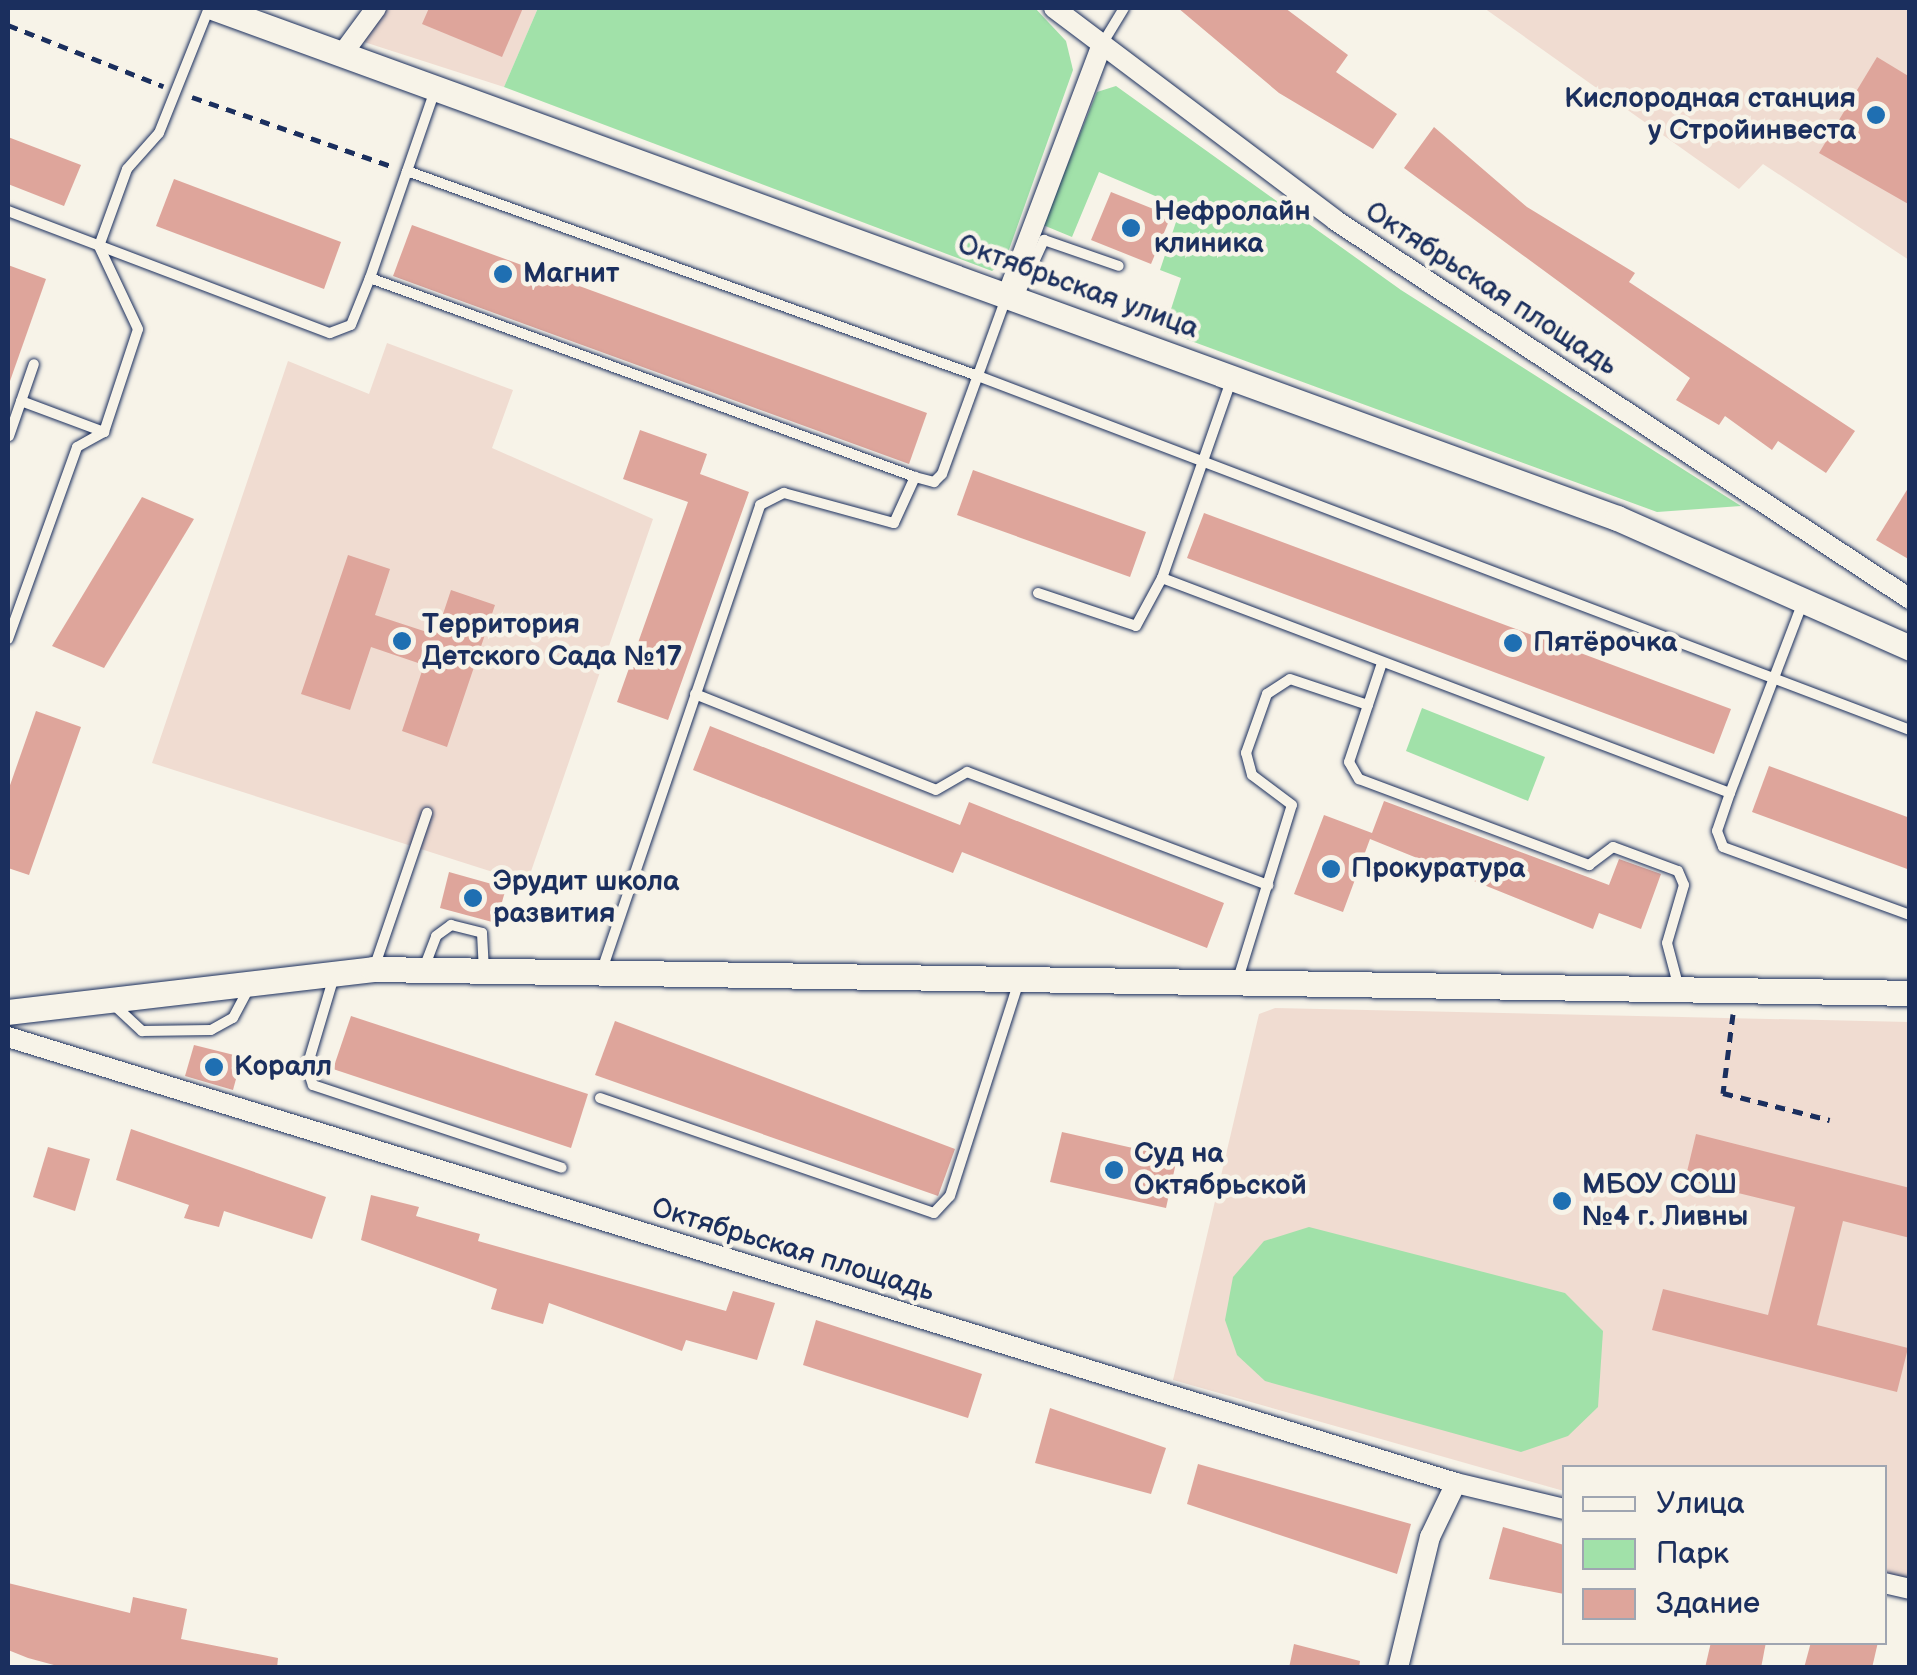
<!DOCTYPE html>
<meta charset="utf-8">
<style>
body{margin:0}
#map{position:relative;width:1917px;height:1675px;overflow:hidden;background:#f7f3e8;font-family:"Balsamiq Sans",sans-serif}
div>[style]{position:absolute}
.built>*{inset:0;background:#f0dcd1}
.green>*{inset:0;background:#a1e1a9}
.building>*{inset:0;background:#dea59b}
.path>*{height:5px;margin-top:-2.5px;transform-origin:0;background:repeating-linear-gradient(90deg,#1b2f5e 0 10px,transparent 0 18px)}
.roads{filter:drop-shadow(0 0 2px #1b2f5e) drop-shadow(0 0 2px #1b2f5e)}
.service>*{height:10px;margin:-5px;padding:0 5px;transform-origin:5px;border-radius:5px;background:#f7f3e8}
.minor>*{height:20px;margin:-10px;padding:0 10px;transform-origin:10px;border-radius:10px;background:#f7f3e8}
.tertiary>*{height:25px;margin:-12.5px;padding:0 12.5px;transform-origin:12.5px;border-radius:12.5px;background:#f7f3e8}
.dots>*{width:28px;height:28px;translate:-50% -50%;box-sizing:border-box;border:5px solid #f7f3e8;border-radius:50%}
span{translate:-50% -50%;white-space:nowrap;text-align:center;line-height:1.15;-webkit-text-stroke:9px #f7f3e8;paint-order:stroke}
.poi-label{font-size:28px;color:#1b2f5e;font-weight:700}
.right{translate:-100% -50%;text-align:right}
.left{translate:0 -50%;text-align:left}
.street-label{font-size:28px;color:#1b2f5e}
.frame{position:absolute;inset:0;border:10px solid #1b2f5e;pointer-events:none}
.legend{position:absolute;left:1562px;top:1465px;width:325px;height:180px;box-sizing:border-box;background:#f7f3e8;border:2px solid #9fa5b1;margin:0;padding:12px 18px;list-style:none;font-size:30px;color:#1b2f5e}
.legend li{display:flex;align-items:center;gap:20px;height:50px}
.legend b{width:50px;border:2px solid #9fa5b1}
</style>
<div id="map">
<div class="built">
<div style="clip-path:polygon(387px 8px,538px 8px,504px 87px,361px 41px)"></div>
<div style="clip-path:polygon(1484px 8px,1909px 8px,1909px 260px,1763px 164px,1739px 189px)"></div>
<div style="clip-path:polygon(387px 343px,513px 390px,492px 448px,653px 519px,527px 883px,152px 763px,288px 361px,369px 394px)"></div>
<div style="clip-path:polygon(1275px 1008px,1909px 1022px,1909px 1584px,1885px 1579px,1884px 1468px,1564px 1468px,1564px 1491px,1173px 1380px,1259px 1014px)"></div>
</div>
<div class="green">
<div style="clip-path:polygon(538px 8px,1035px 8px,1066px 41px,1073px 70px,1005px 261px,992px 271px,504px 87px)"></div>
<div style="clip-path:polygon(1116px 86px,1401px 290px,1741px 506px,1657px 512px,1164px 331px,1181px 278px,1160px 270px,1181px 207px,1099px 172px,1072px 237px,1043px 225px,1097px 92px)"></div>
<div style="clip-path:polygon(1422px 708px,1545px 757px,1528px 801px,1406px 751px)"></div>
<div style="clip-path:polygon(1309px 1227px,1565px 1293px,1603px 1331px,1598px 1407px,1568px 1436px,1521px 1452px,1265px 1381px,1237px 1355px,1225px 1320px,1233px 1277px,1264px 1241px)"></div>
</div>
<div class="building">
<div style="clip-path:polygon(429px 8px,523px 8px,502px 57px,422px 24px)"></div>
<div style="clip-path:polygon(1178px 8px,1285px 8px,1348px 55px,1336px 72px,1397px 114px,1373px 149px,1279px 93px)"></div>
<div style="clip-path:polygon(1877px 57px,1910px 77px,1910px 205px,1819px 153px)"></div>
<div style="clip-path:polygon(1434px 127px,1527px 207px,1635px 273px,1629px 282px,1855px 431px,1826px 473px,1778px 441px,1772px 450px,1725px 416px,1719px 425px,1676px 400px,1690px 378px,1404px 168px)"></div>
<div style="clip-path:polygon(8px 137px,81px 165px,64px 206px,8px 184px)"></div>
<div style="clip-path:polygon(174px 179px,341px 242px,324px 289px,156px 226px)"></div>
<div style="clip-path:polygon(1111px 192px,1171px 216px,1151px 264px,1091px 240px)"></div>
<div style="clip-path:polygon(412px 225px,927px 413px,909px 464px,393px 276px)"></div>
<div style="clip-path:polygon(8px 265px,46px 279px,10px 381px,8px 380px)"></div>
<div style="clip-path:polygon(640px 430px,707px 454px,700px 474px,749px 492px,668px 720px,617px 702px,688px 502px,623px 479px)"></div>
<div style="clip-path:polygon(973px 470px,1146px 532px,1130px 577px,957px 515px)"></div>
<div style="clip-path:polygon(1910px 485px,1910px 560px,1876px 540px)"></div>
<div style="clip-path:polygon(142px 497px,194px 519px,104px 668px,52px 646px)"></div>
<div style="clip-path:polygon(1204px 513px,1731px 709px,1714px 754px,1187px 558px)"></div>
<div style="clip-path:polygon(348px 555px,390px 569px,375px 615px,436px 635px,451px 590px,495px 605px,447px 747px,402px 731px,424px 665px,371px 647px,350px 710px,301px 694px)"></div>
<div style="clip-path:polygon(36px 711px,81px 727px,29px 875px,8px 868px,8px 791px)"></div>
<div style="clip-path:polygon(710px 726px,960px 825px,969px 802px,1224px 903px,1207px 948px,962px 852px,953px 873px,693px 770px)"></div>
<div style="clip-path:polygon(1769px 766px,1910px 818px,1910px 870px,1752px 812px)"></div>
<div style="clip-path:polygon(1384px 801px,1609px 885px,1619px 859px,1661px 874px,1641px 929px,1599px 913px,1593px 929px,1370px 839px,1343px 912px,1294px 894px,1324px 815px,1372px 833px)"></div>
<div style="clip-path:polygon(449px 872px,506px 888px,496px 923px,440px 908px)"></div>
<div style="clip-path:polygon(351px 1016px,588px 1094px,571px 1148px,333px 1069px)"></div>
<div style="clip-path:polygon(615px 1021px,955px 1149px,938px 1196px,595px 1075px)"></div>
<div style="clip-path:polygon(194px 1045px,242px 1057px,233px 1090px,185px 1076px)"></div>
<div style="clip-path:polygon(131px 1129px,326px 1197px,312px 1239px,224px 1211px,219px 1227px,184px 1218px,189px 1205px,116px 1180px)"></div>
<div style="clip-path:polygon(1062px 1132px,1177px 1158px,1166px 1208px,1050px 1182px)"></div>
<div style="clip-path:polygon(1696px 1134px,1910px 1188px,1910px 1238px,1843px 1221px,1817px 1325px,1908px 1348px,1897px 1392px,1652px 1330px,1663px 1289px,1768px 1315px,1795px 1207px,1685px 1180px)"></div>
<div style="clip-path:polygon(48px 1147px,90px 1159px,75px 1211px,33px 1197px)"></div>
<div style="clip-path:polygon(371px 1195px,419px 1207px,416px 1216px,480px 1234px,478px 1241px,726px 1311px,733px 1291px,775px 1303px,757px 1360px,686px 1340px,682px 1351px,549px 1303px,543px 1324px,491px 1309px,497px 1289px,361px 1240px)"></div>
<div style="clip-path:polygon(816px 1320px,982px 1374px,968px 1418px,803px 1365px)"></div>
<div style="clip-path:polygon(1050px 1408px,1166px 1448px,1151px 1494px,1035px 1463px)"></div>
<div style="clip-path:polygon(1198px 1464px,1411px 1524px,1397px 1574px,1187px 1504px)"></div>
<div style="clip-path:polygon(1503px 1527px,1564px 1545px,1564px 1594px,1489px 1579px)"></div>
<div style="clip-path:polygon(8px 1583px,130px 1613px,133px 1597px,187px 1609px,181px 1639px,278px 1658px,277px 1668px,65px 1668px,28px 1658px,8px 1650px)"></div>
<div style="clip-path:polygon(1711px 1642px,1766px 1642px,1761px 1668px,1705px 1668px)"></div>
<div style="clip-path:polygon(1811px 1642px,1878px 1642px,1872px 1668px,1804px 1668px)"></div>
<div style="clip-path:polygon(1294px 1644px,1360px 1661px,1359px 1668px,1289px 1668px)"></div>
</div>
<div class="path">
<div style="left:8px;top:25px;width:167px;rotate:21.5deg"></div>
<div style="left:192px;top:97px;width:214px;rotate:19.1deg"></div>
<div style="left:1733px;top:1014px;width:80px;rotate:97.2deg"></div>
<div style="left:1723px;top:1093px;width:110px;rotate:14.2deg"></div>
</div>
<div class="roads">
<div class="service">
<div style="left:1101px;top:46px;width:44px;rotate:-58.8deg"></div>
<div style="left:407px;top:171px;width:607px;rotate:19.75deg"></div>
<div style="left:978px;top:376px;width:997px;rotate:20.8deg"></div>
<div style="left:8px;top:211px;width:344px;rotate:20.8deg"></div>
<div style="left:330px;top:333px;width:22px;rotate:-21deg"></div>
<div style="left:351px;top:325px;width:51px;rotate:-68deg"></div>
<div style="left:370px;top:278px;width:580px;rotate:20.06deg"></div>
<div style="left:370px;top:278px;width:199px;rotate:-70.9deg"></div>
<div style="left:1018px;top:297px;width:63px;rotate:-65.5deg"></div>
<div style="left:1044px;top:240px;width:79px;rotate:19.1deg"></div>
<div style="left:1231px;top:381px;width:209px;rotate:109.3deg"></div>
<div style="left:1162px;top:578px;width:607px;rotate:20.73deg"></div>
<div style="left:1730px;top:793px;width:40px;rotate:108.9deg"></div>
<div style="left:1717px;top:831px;width:17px;rotate:69deg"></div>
<div style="left:1723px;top:847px;width:199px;rotate:20deg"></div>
<div style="left:21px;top:401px;width:89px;rotate:20.5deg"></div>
<div style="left:9px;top:436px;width:76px;rotate:-70.9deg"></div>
<div style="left:1038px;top:593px;width:103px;rotate:18.6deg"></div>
<div style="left:1136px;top:626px;width:55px;rotate:-61.6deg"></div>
<div style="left:8px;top:639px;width:204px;rotate:-70.2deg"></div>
<div style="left:77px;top:447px;width:31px;rotate:-29deg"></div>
<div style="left:104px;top:432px;width:108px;rotate:-71.7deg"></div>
<div style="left:138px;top:329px;width:92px;rotate:-115.2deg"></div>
<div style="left:99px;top:246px;width:82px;rotate:-70deg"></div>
<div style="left:127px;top:169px;width:48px;rotate:-48.4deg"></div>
<div style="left:159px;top:133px;width:135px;rotate:-68.2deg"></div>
<div style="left:695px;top:694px;width:259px;rotate:21.7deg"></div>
<div style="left:936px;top:790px;width:36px;rotate:-30deg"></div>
<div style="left:967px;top:772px;width:322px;rotate:20.6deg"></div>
<div style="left:1368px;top:705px;width:44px;rotate:-71.6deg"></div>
<div style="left:1730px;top:793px;width:204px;rotate:-69.1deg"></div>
<div style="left:374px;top:968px;width:164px;rotate:-71.1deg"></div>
<div style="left:424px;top:968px;width:34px;rotate:-69deg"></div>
<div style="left:436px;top:936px;width:19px;rotate:-36deg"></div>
<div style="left:451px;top:925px;width:32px;rotate:14deg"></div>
<div style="left:482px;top:933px;width:35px;rotate:87deg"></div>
<div style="left:602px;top:970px;width:491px;rotate:-71.2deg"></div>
<div style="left:760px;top:505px;width:27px;rotate:-27deg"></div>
<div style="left:784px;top:493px;width:114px;rotate:15.3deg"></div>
<div style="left:894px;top:523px;width:51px;rotate:-65.5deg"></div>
<div style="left:915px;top:477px;width:20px;rotate:15deg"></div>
<div style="left:934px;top:482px;width:11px;rotate:-45deg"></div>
<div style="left:942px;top:474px;width:190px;rotate:-70deg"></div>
<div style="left:335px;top:973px;width:98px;rotate:106.6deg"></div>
<div style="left:307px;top:1067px;width:19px;rotate:72deg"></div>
<div style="left:313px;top:1085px;width:262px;rotate:18.4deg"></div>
<div style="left:1238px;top:979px;width:182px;rotate:-72.8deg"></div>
<div style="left:1292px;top:805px;width:50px;rotate:-143.1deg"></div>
<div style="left:1252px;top:775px;width:23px;rotate:-105deg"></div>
<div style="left:1246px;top:753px;width:63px;rotate:-70.4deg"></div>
<div style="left:1267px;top:694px;width:27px;rotate:-33deg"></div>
<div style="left:1290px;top:679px;width:82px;rotate:18.4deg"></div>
<div style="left:1368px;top:705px;width:60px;rotate:108.4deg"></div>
<div style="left:1349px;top:762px;width:20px;rotate:60deg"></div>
<div style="left:1359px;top:779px;width:246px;rotate:20.5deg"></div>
<div style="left:1589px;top:865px;width:30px;rotate:-37deg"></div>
<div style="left:1613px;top:847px;width:69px;rotate:20.3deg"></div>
<div style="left:1678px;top:871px;width:15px;rotate:67deg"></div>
<div style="left:1684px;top:885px;width:60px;rotate:106.3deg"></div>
<div style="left:1667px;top:943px;width:47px;rotate:75.1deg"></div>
<div style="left:113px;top:1004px;width:40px;rotate:43deg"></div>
<div style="left:142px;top:1031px;width:69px;rotate:-0.8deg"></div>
<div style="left:211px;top:1030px;width:25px;rotate:-29deg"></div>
<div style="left:233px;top:1018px;width:34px;rotate:-62deg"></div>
<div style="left:600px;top:1098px;width:353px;rotate:19deg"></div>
<div style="left:934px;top:1213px;width:23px;rotate:-47deg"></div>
<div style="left:950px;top:1196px;width:226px;rotate:-72.2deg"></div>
</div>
<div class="minor">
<div style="left:1054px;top:8px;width:352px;rotate:37deg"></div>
<div style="left:1335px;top:220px;width:689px;rotate:33.39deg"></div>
<div style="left:343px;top:53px;width:56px;rotate:-53.7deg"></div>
<div style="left:1008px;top:293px;width:263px;rotate:-69.3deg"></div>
<div style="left:8px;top:1037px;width:1515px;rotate:17.12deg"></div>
<div style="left:1456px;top:1483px;width:111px;rotate:13.5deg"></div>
<div style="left:1884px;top:1583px;width:27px;rotate:13deg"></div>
<div style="left:1398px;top:1668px;width:135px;rotate:-76.3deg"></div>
<div style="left:1430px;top:1537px;width:60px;rotate:-64.3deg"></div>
</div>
<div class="tertiary">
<div style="left:215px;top:8px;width:1492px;rotate:19.99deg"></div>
<div style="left:1617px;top:518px;width:321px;rotate:23.9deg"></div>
<div style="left:8px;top:1012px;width:368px;rotate:-6.7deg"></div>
<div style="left:373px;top:969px;width:1537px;rotate:0.89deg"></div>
</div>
</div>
<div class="dots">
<div style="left:1876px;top:115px;background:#1f6fb2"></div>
<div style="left:1131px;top:228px;background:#1f6fb2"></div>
<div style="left:503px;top:274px;background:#1f6fb2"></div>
<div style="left:402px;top:641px;background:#1f6fb2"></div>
<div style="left:1513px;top:643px;background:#1f6fb2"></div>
<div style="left:1331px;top:869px;background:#1f6fb2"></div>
<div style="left:473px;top:898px;background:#1f6fb2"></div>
<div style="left:214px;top:1067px;background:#1f6fb2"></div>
<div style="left:1114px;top:1170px;background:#1f6fb2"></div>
<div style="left:1562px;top:1201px;background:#1f6fb2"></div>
</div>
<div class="poi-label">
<span class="right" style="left:1856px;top:115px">Кислородная станция<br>у Стройинвеста</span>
<span class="left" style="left:1154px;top:228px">Нефролайн<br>клиника</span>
<span class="left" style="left:523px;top:274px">Магнит</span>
<span class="left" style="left:422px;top:641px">Территория<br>Детского Сада №17</span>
<span class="left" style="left:1533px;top:643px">Пятёрочка</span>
<span class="left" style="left:1351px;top:869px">Прокуратура</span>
<span class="left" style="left:493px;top:898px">Эрудит школа<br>развития</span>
<span class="left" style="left:234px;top:1067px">Коралл</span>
<span class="left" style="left:1134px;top:1170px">Суд на<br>Октябрьской</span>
<span class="left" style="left:1582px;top:1201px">МБОУ СОШ<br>№4 г. Ливны</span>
</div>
<div class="street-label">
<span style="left:1078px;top:287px;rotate:20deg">Октябрьская улица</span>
<span style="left:1491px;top:289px;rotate:33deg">Октябрьская площадь</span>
<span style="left:793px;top:1250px;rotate:17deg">Октябрьская площадь</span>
</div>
<div class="frame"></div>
<ul class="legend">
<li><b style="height:12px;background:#f7f3e8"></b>Улица</li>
<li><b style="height:28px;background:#a1e1a9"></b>Парк</li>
<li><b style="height:28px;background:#dea59b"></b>Здание</li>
</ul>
</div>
